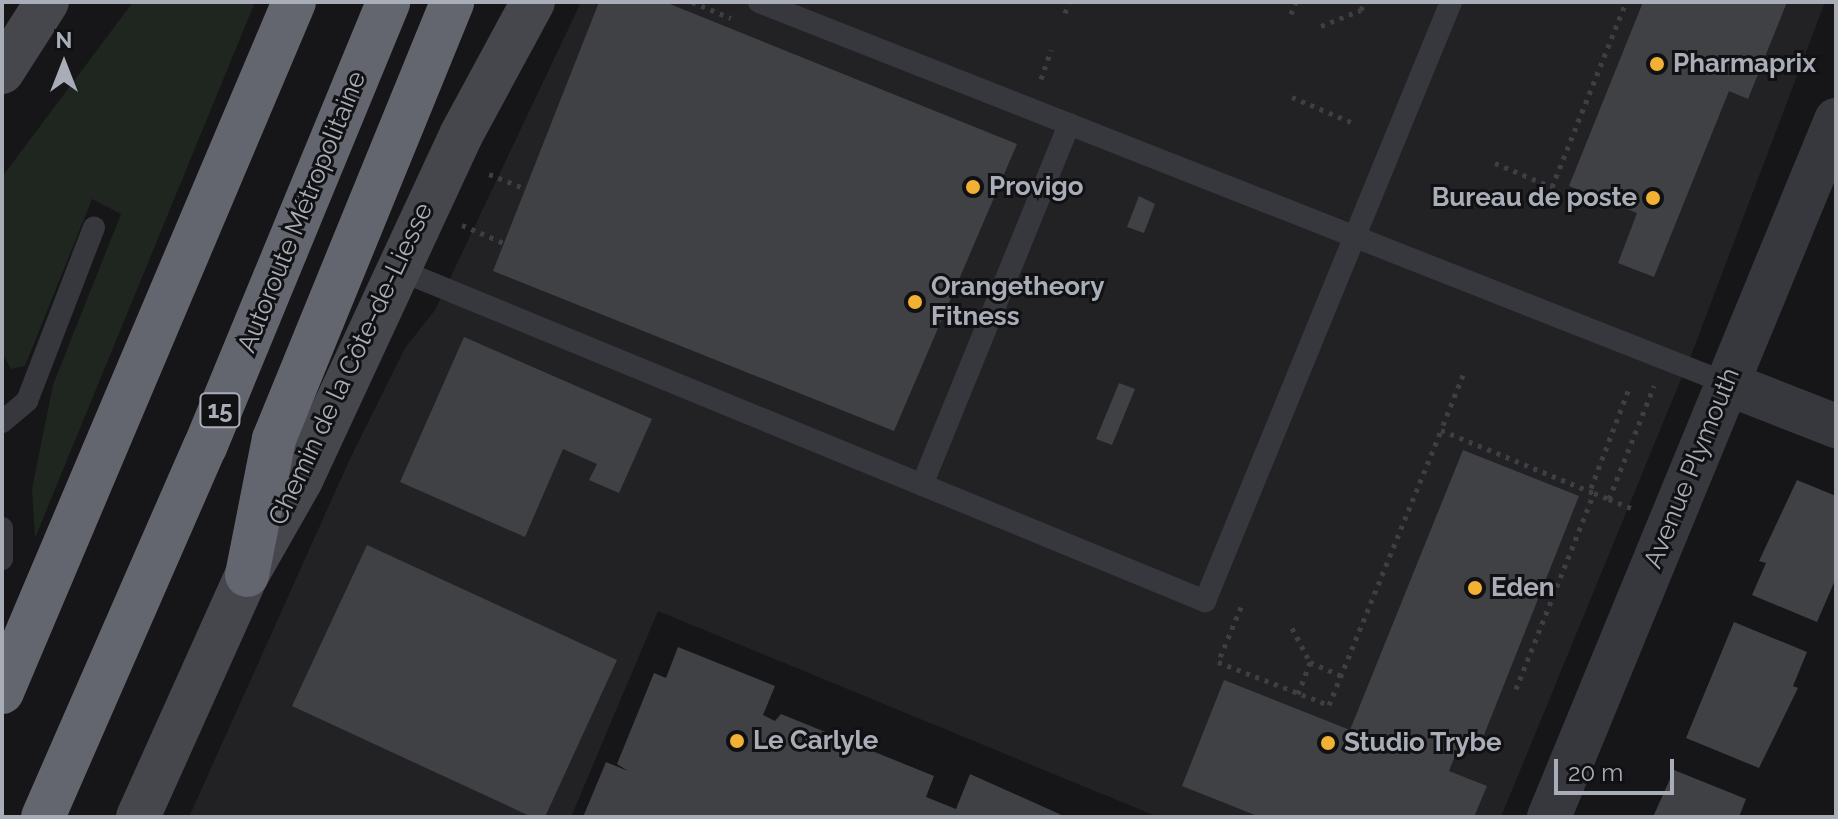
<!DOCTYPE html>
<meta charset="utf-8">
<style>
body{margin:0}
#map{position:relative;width:1838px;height:819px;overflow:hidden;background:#161618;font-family:Raleway,sans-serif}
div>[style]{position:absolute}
.built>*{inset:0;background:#222225}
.green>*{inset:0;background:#1e261f}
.building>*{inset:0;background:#404145}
.path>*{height:5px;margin-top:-2.5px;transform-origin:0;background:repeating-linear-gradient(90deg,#3d3f44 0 4px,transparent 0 10px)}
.lane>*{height:22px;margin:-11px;padding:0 11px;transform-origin:11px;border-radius:11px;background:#37383d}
.street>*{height:44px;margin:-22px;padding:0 22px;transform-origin:22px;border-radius:22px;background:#37383d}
.secondary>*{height:44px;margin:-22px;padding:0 22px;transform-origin:22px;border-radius:22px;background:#45474d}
.highway>*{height:44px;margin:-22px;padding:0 22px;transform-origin:22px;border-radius:22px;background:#63666e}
.dots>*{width:22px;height:22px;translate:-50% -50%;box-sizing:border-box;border:4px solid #111113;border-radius:50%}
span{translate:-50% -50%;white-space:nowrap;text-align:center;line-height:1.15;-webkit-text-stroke:6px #111113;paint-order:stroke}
.shield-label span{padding:2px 6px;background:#111113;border:2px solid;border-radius:6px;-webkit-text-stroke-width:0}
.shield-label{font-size:24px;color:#a8adb8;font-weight:700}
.poi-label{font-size:26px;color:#a8adb8;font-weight:700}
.left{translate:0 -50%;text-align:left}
.right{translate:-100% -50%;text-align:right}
.street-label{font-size:26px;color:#a8adb8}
.frame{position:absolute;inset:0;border:4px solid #a8adb8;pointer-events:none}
.north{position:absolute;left:24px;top:24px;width:80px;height:80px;-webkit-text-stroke:6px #111113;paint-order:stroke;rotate:0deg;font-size:22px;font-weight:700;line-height:32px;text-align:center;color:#a8adb8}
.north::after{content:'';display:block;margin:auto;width:28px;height:36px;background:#a8adb8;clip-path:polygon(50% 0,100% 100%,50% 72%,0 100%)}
.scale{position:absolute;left:1554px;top:759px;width:120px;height:36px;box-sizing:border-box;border:4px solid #a8adb8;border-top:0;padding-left:10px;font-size:24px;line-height:28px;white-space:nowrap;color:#a8adb8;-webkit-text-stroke:6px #111113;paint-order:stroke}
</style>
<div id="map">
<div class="built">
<div style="clip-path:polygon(581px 2px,1825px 2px,1695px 345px,1501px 817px,1158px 817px,658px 611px,571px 817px,189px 817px,349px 461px,405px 348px,435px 310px)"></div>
</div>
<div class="green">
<div style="clip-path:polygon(133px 2px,255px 2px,35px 538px,32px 489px,53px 385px,121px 214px,92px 199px,25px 366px,11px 369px,2px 353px,2px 177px)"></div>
</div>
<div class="building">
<div style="clip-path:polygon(599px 2px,665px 2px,1017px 144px,894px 431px,493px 271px)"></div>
<div style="clip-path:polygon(1643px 2px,1787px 2px,1748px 99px,1729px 91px,1654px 277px,1618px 263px,1637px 213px,1569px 186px)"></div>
<div style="clip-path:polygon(1139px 196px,1155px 204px,1144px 233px,1127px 227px)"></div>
<div style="clip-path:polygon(464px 337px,652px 419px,619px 493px,589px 480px,597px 464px,563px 449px,525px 537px,400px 482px)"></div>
<div style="clip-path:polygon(1119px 383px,1135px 389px,1112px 445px,1096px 439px)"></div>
<div style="clip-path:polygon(1463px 450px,1579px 496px,1480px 745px,1462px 738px,1449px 771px,1487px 786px,1474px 817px,1260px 817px,1182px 786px,1224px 680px,1350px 730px)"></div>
<div style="clip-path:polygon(1797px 480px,1836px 496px,1836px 578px,1817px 622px,1752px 595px,1766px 563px,1759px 561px)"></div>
<div style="clip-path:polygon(367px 545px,617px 660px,545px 817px,532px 817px,292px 706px)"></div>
<div style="clip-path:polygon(1734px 622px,1807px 652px,1793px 686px,1798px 688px,1759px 768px,1686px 738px)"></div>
<div style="clip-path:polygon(678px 647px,775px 686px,763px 715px,775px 721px,781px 714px,934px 776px,926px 797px,956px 809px,970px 774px,1066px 817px,583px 817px,606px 762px,628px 771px,617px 764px,654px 673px,666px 678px)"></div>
<div style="clip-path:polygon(1674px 770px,1746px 799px,1739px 817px,1653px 817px)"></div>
</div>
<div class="path">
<div style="left:692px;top:2px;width:42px;rotate:22.3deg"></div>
<div style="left:1065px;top:13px;width:12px;rotate:-70deg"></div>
<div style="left:1291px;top:14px;width:13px;rotate:-67deg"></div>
<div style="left:1321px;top:26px;width:43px;rotate:-21.8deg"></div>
<div style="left:1361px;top:10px;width:9px;rotate:-69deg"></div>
<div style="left:1041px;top:79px;width:31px;rotate:-71deg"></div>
<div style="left:1292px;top:97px;width:64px;rotate:23deg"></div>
<div style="left:1495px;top:163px;width:62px;rotate:22.8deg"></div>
<div style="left:1552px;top:187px;width:199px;rotate:-68.2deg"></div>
<div style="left:489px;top:174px;width:40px;rotate:22deg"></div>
<div style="left:462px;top:225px;width:46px;rotate:23.2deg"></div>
<div style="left:1463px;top:375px;width:59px;rotate:111.8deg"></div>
<div style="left:1441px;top:430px;width:165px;rotate:22.4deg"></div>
<div style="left:1591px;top:488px;width:104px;rotate:-69.1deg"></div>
<div style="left:1631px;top:508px;width:24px;rotate:-158deg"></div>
<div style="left:1609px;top:499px;width:122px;rotate:-68.3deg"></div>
<div style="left:1241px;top:607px;width:60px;rotate:112.7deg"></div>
<div style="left:1218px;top:662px;width:119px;rotate:21.2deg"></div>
<div style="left:1329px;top:705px;width:297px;rotate:-67.8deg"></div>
<div style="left:1292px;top:628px;width:38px;rotate:62deg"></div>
<div style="left:1310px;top:662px;width:34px;rotate:24deg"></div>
<div style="left:1516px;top:689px;width:211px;rotate:-68.3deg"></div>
<div style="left:1594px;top:493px;width:16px;rotate:22deg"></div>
<div style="left:1298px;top:694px;width:34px;rotate:-69deg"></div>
</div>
<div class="lane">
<div style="left:759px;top:2px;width:1039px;rotate:21.5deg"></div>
<div style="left:397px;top:269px;width:874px;rotate:22.34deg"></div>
<div style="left:1205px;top:601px;width:648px;rotate:-67.67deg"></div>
<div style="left:2px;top:422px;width:33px;rotate:-40deg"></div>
<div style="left:27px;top:401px;width:186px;rotate:-68.9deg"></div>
<div style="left:922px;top:485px;width:390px;rotate:-67.8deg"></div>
<div style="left:2px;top:528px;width:31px;rotate:90deg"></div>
</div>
<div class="street">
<div style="left:1726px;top:383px;width:118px;rotate:21.4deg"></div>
<div style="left:1549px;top:817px;width:754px;rotate:-67.62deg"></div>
</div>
<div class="secondary">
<div style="left:2px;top:72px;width:83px;rotate:-57.3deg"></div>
<div style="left:138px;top:817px;width:265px;rotate:-65.8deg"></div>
<div style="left:247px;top:575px;width:109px;rotate:-60.4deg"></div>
<div style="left:301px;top:480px;width:380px;rotate:-65.1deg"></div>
<div style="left:461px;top:135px;width:151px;rotate:-61.6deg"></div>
</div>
<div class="highway">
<div style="left:247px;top:575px;width:139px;rotate:-78.8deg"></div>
<div style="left:274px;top:439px;width:472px;rotate:-67.8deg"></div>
<div style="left:2px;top:692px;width:749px;rotate:-67.06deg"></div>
<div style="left:43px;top:817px;width:404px;rotate:-66.4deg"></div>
<div style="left:205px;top:447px;width:481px;rotate:-67.6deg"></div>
</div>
<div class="dots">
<div style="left:1657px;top:64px;background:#f2b134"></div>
<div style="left:973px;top:187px;background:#f2b134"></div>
<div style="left:1653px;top:198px;background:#f2b134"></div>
<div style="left:915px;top:302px;background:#f2b134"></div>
<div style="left:1475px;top:588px;background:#f2b134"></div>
<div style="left:737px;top:741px;background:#f2b134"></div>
<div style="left:1328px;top:743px;background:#f2b134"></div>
</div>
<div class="shield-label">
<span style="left:220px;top:410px">15</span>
</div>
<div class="poi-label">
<span class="left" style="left:1673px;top:64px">Pharmaprix</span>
<span class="left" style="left:989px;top:187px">Provigo</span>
<span class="right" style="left:1637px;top:198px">Bureau de poste</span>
<span class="left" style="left:931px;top:302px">Orangetheory<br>Fitness</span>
<span class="left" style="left:1491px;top:588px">Eden</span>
<span class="left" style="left:753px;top:741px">Le Carlyle</span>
<span class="left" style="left:1344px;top:743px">Studio Trybe</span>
</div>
<div class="street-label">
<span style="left:302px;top:212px;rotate:-68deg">Autoroute Métropolitaine</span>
<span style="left:351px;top:364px;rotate:-65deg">Chemin de la Côte-de-Liesse</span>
<span style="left:1692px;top:468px;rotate:-68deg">Avenue Plymouth</span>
</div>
<div class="frame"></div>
<div class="north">N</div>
<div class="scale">20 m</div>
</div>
